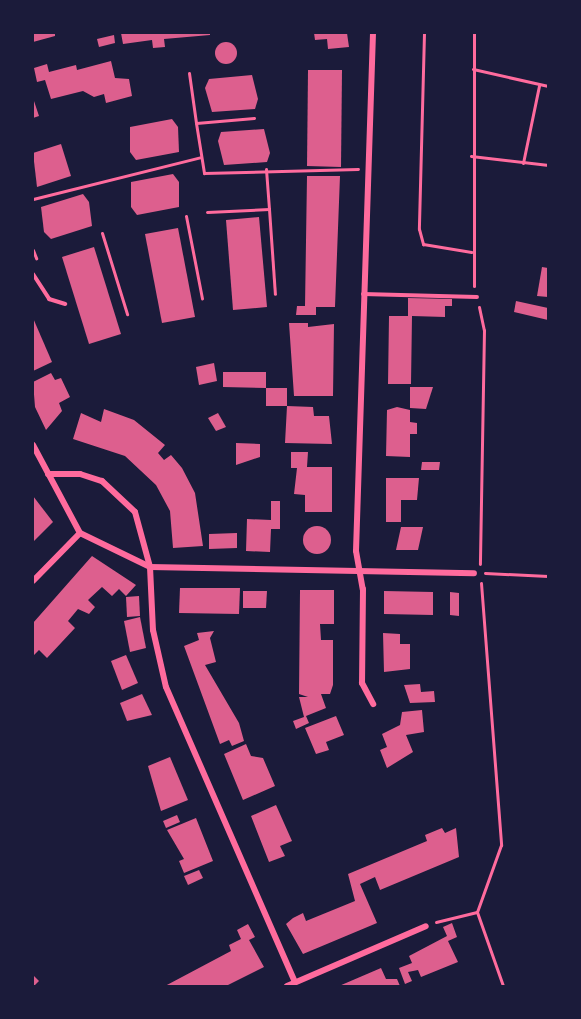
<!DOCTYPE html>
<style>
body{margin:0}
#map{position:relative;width:581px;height:1019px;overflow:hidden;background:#1b1b3a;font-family:Georgia,serif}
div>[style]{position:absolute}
.building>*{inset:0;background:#dd5f8e}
.round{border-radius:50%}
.path>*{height:3px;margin:-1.5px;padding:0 1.5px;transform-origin:1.5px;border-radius:1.5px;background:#ff6b9d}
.service>*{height:4px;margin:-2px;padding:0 2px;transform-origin:2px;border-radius:2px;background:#ff6b9d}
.minor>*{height:6px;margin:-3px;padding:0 3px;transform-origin:3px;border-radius:3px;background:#ff6b9d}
span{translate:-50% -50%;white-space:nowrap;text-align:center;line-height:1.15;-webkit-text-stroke:4.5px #1b1b3a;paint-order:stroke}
.frame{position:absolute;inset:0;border:34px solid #1b1b3a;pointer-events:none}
</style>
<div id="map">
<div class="building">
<div style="clip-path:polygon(33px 33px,55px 33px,55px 36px,33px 42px)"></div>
<div style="clip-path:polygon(121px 33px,210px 33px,210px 35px,164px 39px,165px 47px,153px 48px,152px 40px,123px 44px)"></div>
<div style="clip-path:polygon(314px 33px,347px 33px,349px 47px,328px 49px,327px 39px,315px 40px)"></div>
<div style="clip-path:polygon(114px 35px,115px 43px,99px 47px,97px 39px)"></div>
<div class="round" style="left:215px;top:42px;width:22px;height:22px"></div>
<div style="clip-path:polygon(111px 61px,115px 78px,129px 79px,132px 96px,106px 103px,104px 94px,94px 97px,83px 91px,51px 99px,45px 80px,37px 82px,34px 68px,47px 64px,49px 72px,76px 65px,77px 70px)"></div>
<div style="clip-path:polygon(308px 70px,342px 70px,341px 167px,307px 166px)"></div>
<div style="clip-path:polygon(252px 75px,258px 99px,255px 109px,212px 112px,205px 88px,209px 79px)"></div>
<div style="clip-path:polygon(33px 98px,39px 116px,33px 118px)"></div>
<div style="clip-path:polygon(172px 119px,178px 127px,179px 152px,136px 160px,130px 152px,130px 127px)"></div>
<div style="clip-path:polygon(264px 129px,270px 153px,267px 162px,224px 165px,218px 141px,221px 132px)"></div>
<div style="clip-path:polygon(61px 144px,71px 176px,37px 187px,33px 153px)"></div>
<div style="clip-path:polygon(173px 174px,179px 182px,179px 207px,137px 215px,131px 207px,131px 182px)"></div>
<div style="clip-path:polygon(307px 176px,340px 176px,335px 307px,316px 307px,316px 315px,296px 315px,297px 306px,305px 306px)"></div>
<div style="clip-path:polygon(83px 194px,89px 202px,92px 226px,51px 239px,44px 232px,41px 207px)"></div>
<div style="clip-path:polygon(259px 217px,267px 307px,233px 310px,226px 220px)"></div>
<div style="clip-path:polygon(178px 228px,195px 317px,162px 323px,145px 234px)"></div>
<div style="clip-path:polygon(94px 247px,121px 334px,89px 344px,62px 257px)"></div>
<div style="clip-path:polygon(542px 267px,548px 268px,548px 297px,537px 296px)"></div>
<div style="clip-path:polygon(408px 298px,452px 299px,452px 306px,445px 306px,445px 317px,412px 316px,411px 384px,388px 384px,389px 316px,408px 316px)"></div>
<div style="clip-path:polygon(516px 301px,548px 308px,548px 320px,514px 312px)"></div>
<div style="clip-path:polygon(33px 318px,52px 362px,33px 371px)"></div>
<div style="clip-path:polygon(289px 323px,308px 323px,308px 327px,334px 324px,333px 396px,294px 396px)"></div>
<div style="clip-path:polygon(214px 363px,217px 381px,199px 385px,196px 367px)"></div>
<div style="clip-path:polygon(223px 372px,266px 372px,266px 388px,287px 388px,287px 406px,266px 406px,266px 388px,223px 387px)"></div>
<div style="clip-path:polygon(51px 373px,55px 380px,61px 378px,70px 397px,59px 403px,62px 411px,46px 430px,35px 407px,33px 382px)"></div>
<div style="clip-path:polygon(410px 387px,433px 387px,426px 409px,410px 408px)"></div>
<div style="clip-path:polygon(287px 406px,313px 407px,314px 416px,329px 416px,332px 444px,285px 443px)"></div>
<div style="clip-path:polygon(397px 407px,410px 410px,410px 422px,417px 423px,417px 434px,410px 434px,410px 457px,386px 456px,387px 410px)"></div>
<div style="clip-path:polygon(104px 409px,134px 420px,165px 445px,158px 453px,164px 460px,171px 455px,182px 468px,195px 493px,203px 546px,173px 548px,170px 511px,156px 485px,125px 456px,73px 439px,81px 413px,101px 422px)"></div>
<div style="clip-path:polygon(218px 413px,226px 427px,216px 431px,208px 418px)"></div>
<div style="clip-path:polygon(236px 443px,260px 444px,260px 457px,236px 465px)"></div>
<div style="clip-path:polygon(291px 452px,308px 452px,307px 467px,332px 467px,332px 512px,305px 512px,305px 495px,294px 494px,297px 468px,291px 468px)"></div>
<div style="clip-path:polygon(422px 462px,440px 462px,439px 470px,421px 470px)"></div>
<div style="clip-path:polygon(386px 478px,419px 478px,417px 500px,401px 500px,401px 522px,386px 522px)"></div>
<div style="clip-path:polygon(33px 496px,53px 522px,33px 542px)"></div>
<div style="clip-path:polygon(271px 501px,280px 501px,280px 529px,271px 529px,270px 552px,246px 551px,247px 519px,271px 520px)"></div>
<div class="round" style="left:303px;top:526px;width:28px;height:28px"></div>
<div style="clip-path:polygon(401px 527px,423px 527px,418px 550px,396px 550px)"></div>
<div style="clip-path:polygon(237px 533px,237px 548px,209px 549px,209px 534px)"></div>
<div style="clip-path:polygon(92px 556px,136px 585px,126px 596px,119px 589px,112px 596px,102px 587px,88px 600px,95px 607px,89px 614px,78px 609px,68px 621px,75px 628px,47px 658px,39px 650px,33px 656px,33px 623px)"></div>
<div style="clip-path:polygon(180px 588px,240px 588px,239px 614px,179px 613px)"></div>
<div style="clip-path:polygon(300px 590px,334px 590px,334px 624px,320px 624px,321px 640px,333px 640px,333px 685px,330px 694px,321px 694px,326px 708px,306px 716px,309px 723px,296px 729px,293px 721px,304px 717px,299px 697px,308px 697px,299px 694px)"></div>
<div style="clip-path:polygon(243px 591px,267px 591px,266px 608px,243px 608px)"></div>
<div style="clip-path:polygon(384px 591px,433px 592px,433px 615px,384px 614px)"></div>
<div style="clip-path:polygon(450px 592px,459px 593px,459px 616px,450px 615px)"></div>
<div style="clip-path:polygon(139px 596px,140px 616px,127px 617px,126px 597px)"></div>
<div style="clip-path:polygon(140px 617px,146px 648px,130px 652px,124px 621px)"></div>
<div style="clip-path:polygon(214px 631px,210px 638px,216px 662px,205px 665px,239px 723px,244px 741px,232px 746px,229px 740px,220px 744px,184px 646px,199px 640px,197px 633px)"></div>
<div style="clip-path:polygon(383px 633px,400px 634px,400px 644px,410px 644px,410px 669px,384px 672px)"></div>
<div style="clip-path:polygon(126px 655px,138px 683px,122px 690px,111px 661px)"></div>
<div style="clip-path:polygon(420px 684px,421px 692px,434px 691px,435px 702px,410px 703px,404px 685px)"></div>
<div style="clip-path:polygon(142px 694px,152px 715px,127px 721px,120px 703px)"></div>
<div style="clip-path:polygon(422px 710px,424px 732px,406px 735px,413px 752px,387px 768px,380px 750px,387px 747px,382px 734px,400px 725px,402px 712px)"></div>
<div style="clip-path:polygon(336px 716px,344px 735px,326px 742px,329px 750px,316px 754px,305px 728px)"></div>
<div style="clip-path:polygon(246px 744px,251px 756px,263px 758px,275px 786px,243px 800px,224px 754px)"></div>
<div style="clip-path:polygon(170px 757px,188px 800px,161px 811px,148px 766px)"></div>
<div style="clip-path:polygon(276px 805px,292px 841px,280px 846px,285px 856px,269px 862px,251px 816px)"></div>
<div style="clip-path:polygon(177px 815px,180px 822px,166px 828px,163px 821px)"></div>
<div style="clip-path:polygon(196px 818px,213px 861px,184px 873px,179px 861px,184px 859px,167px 830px)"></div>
<div style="clip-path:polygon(442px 828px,445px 833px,456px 828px,459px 857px,380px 890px,375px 877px,360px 884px,377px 923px,303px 954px,286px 924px,293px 918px,303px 913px,306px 921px,355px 901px,348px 874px,427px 841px,425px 835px)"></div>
<div style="clip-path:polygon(199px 870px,203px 878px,188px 885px,184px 876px)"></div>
<div style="clip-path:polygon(452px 923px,457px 937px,448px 941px,458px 962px,421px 977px,418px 970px,408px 972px,412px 981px,405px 984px,399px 968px,412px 963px,409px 956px,447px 936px,443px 927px)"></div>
<div style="clip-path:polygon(248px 924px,255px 937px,249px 940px,264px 967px,226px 986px,165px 986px,231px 951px,229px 945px,241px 939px,237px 930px)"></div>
<div style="clip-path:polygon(381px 968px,386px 979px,397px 979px,400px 986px,339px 986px)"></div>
<div style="clip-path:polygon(33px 975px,39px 981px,34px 986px,33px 986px)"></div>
</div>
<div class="path">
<div style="left:424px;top:33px;width:196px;rotate:91.5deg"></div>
<div style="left:419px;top:229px;width:16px;rotate:75deg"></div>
<div style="left:423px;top:244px;width:49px;rotate:9.5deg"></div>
<div style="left:474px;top:33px;width:253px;rotate:90deg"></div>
<div style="left:473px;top:69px;width:77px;rotate:12.8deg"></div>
<div style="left:189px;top:73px;width:50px;rotate:82deg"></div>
<div style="left:254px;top:118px;width:58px;rotate:175.1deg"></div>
<div style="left:196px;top:123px;width:51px;rotate:80.9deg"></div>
<div style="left:204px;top:173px;width:154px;rotate:-1.5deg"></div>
<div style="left:471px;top:156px;width:78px;rotate:6.7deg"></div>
<div style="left:523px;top:163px;width:79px;rotate:-78.3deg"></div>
<div style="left:33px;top:199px;width:173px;rotate:-14deg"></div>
<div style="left:269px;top:209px;width:85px;rotate:86deg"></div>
<div style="left:207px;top:212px;width:62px;rotate:-2.8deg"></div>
<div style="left:269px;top:209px;width:40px;rotate:-94.3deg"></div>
<div style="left:186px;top:216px;width:84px;rotate:79deg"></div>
<div style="left:102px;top:233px;width:85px;rotate:72.8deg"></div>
<div style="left:33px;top:250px;width:9px;rotate:69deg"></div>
<div style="left:479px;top:307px;width:24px;rotate:78deg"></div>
<div style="left:484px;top:330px;width:234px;rotate:91deg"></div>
<div style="left:485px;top:573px;width:63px;rotate:2.7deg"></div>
<div style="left:481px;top:583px;width:263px;rotate:85.6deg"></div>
<div style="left:501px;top:845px;width:71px;rotate:109.7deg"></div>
<div style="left:477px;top:912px;width:78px;rotate:70.6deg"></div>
<div style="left:436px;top:922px;width:42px;rotate:-13.7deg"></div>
</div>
<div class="service">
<div style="left:33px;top:274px;width:30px;rotate:57deg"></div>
<div style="left:49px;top:299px;width:17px;rotate:17deg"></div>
<div style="left:363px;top:294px;width:114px;rotate:1.5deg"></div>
</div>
<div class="minor">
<div style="left:373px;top:33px;width:518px;rotate:91.88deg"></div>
<div style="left:356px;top:551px;width:39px;rotate:80deg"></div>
<div style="left:363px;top:589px;width:94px;rotate:90.6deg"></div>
<div style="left:362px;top:683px;width:24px;rotate:62deg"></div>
<div style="left:33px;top:445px;width:100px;rotate:61.9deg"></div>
<div style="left:80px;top:533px;width:78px;rotate:25.9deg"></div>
<div style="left:150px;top:567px;width:324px;rotate:1.1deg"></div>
<div style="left:48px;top:474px;width:32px"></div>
<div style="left:80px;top:474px;width:23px;rotate:18deg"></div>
<div style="left:102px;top:481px;width:45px;rotate:43.2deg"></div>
<div style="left:135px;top:512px;width:57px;rotate:74.7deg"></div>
<div style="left:150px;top:567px;width:63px;rotate:87.3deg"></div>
<div style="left:153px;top:630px;width:58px;rotate:77.2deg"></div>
<div style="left:166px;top:687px;width:322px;rotate:66.4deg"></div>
<div style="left:33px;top:581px;width:67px;rotate:-45.6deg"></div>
<div style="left:287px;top:986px;width:151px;rotate:-23.3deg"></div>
</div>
<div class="frame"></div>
</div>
